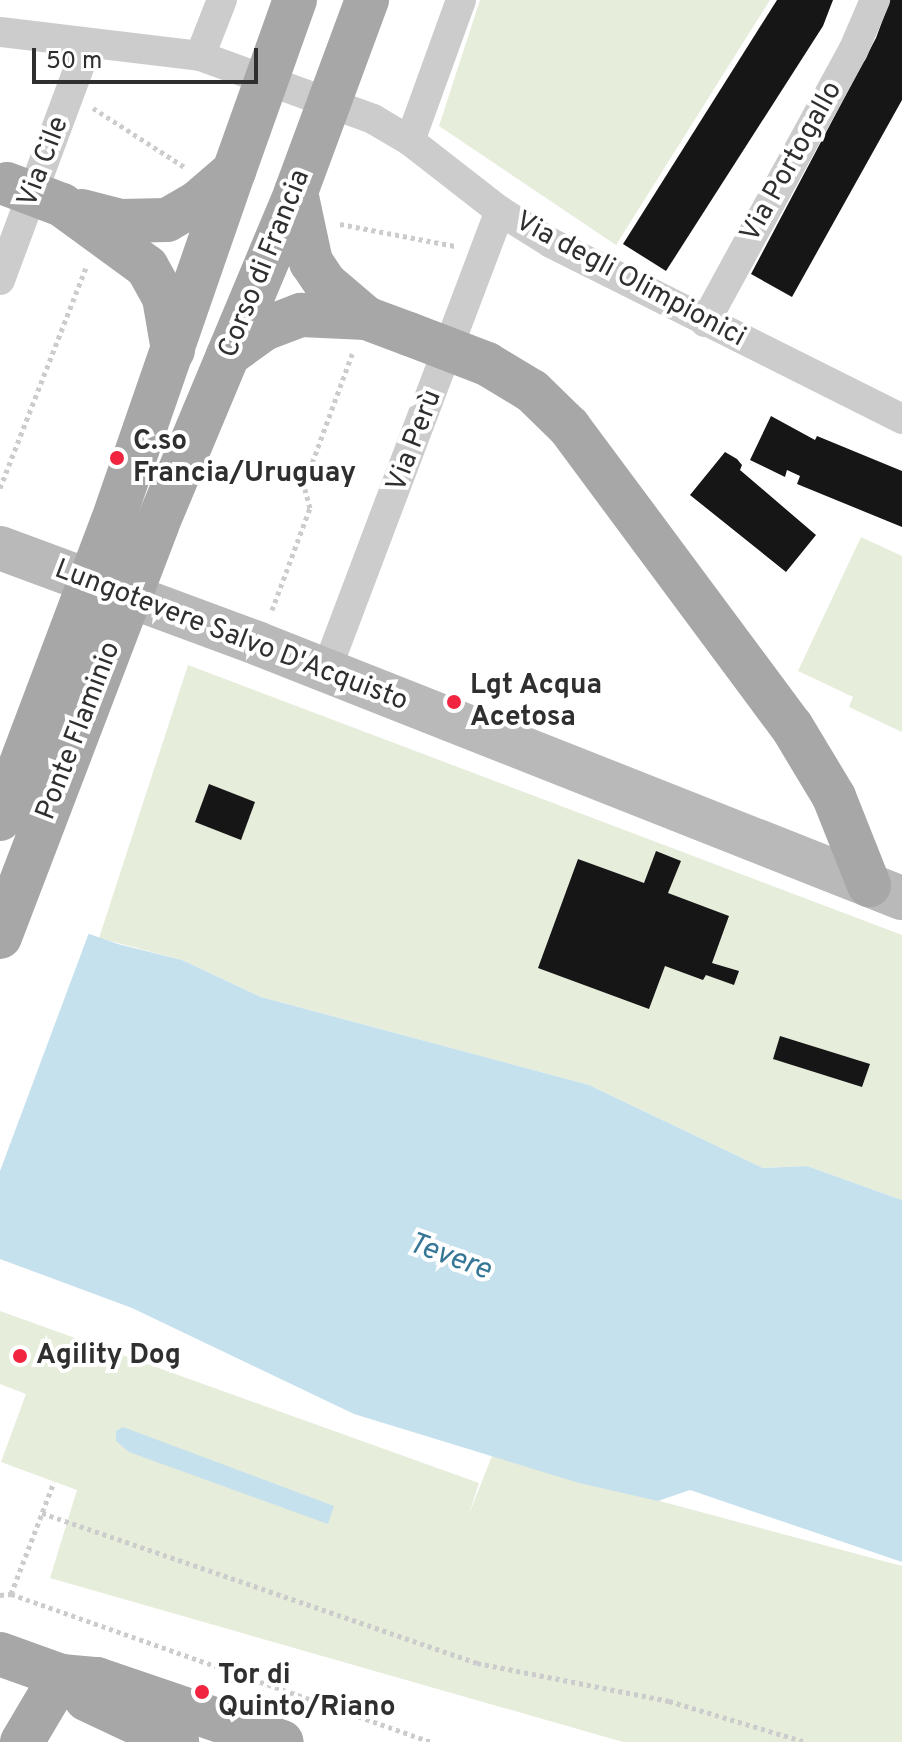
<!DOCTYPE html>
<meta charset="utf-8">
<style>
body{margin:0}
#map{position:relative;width:902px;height:1742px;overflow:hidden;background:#fff;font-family:Overpass,sans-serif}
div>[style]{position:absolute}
.green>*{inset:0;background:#e6eddb}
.water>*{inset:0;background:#c6e1ee}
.pier>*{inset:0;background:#fff}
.building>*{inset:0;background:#161616}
.path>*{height:5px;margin-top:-2.5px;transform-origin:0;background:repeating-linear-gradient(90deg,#ccc 0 4px,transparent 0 8px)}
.minor>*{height:30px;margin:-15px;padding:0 15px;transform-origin:15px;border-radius:15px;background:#ccc}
.secondary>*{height:44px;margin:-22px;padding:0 22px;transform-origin:22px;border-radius:22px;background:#b9b9b9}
.primary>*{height:44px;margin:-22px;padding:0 22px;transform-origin:22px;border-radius:22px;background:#a7a7a7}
.primary-bridge>*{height:44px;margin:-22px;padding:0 22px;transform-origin:22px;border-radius:22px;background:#a7a7a7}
.dots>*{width:22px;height:22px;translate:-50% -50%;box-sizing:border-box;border:4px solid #fff;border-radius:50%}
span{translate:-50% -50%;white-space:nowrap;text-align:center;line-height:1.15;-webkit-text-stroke:8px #fff;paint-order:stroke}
.street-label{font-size:28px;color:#2f2f2f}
.poi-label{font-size:28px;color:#2f2f2f;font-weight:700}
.left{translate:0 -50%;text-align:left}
.water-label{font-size:30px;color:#377796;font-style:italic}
.scale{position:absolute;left:32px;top:48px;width:226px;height:36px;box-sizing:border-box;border:4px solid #2f2f2f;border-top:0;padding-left:10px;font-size:24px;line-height:28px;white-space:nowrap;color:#2f2f2f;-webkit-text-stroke:6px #fff;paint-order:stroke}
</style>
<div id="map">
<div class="green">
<div style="clip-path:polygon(480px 0,770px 0,616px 245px,439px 126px)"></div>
<div style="clip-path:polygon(861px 537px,902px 556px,902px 732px,849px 707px,853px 697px,798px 671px)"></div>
<div style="clip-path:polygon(188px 665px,902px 935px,902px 1200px,807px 1166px,763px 1168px,589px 1085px,261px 997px,182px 960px,99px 938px)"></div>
<div style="clip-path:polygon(0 1311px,479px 1483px,469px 1514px,492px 1456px,902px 1566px,902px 1742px,623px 1742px,50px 1578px,77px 1490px,1px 1462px,26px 1394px,0 1384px)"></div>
</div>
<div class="water">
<div style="clip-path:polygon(0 903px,118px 944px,182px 960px,261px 997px,589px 1085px,763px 1168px,807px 1166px,902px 1200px,902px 1562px,690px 1490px,658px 1501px,579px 1483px,354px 1414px,132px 1308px,0 1259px)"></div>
<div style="clip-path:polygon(123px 1427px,334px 1506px,328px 1524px,129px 1452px,116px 1441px,116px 1431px)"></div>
</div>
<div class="pier">
<div style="clip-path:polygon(0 899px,90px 930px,0 1171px)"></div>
</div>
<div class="building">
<div style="clip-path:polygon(777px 0,833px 0,823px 26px,666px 271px,623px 244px)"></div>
<div style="clip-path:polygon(890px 0,902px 0,902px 100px,792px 297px,751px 274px,876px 38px)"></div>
<div style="clip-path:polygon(771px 416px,815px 440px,817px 436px,902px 471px,902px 527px,797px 484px,800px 476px,787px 470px,785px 477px,750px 460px)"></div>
<div style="clip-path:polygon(725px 452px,737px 459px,742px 465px,740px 470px,816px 535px,786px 572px,690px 495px)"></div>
<div style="clip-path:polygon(209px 784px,255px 802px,241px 840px,195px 822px)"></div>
<div style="clip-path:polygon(656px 851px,681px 861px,668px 893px,729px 916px,712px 963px,739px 971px,734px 985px,706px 975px,703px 980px,665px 966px,649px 1009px,538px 968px,578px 859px,644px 883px)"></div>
<div style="clip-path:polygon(780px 1036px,870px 1064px,862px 1087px,773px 1059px)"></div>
</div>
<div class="path">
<div style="left:93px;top:108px;width:111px;rotate:32.8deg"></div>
<div style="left:340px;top:224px;width:117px;rotate:10.8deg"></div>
<div style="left:0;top:488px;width:239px;rotate:-68.7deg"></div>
<div style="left:272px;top:610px;width:109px;rotate:-69.6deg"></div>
<div style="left:310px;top:508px;width:24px;rotate:-105deg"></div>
<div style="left:304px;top:485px;width:142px;rotate:-69.8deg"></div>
<div style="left:42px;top:1513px;width:460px;rotate:19deg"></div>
<div style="left:477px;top:1663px;width:196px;rotate:11.2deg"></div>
<div style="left:669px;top:1701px;width:143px;rotate:16.7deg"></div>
<div style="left:11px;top:1594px;width:120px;rotate:-69deg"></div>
<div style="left:0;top:1595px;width:11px;rotate:-5deg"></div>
<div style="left:11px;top:1594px;width:445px;rotate:19.4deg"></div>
</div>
<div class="minor">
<div style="left:0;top:32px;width:201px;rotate:6.8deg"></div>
<div style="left:200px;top:56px;width:184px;rotate:20deg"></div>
<div style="left:373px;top:119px;width:43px;rotate:30.7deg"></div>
<div style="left:410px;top:141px;width:114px;rotate:37.9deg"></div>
<div style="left:500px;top:211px;width:60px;rotate:32.1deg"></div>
<div style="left:551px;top:243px;width:393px;rotate:26.6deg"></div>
<div style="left:200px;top:56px;width:60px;rotate:-68.6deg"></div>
<div style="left:410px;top:141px;width:150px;rotate:-70.1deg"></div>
<div style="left:0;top:280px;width:252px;rotate:-69.6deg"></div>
<div style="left:705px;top:322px;width:309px;rotate:-61.4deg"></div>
<div style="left:853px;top:51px;width:56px;rotate:-66.7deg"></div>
<div style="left:326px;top:671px;width:492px;rotate:-69.3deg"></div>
</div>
<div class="secondary">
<div style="left:0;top:548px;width:276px;rotate:20.3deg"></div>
<div style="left:259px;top:644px;width:691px;rotate:21.56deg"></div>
</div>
<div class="primary">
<div style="left:296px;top:192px;width:72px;rotate:77.9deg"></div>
<div style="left:311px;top:262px;width:25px;rotate:56deg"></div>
<div style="left:325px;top:283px;width:54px;rotate:40.5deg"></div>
<div style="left:62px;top:205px;width:105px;rotate:36.1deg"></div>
<div style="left:147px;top:267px;width:35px;rotate:61deg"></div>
<div style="left:164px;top:298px;width:53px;rotate:80.2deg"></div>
<div style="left:82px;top:211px;width:40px;rotate:14.4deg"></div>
<div style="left:121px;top:221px;width:46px;rotate:-1.2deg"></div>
<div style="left:167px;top:220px;width:34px;rotate:-30deg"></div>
<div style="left:197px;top:203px;width:49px;rotate:-40.9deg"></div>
<div style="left:228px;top:355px;width:44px;rotate:-35.8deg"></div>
<div style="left:264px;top:329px;width:40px;rotate:-21deg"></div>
<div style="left:301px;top:315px;width:65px;rotate:2.6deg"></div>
<div style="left:366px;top:318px;width:46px;rotate:20.4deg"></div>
<div style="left:487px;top:364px;width:52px;rotate:31deg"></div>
<div style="left:532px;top:391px;width:52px;rotate:44.2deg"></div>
<div style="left:569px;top:427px;width:374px;rotate:53.4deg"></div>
<div style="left:792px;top:727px;width:82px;rotate:59deg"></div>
<div style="left:834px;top:797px;width:95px;rotate:68.3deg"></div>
<div style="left:112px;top:523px;width:373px;rotate:-70.9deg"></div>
<div style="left:157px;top:525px;width:361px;rotate:-67.3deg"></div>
<div style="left:0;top:1654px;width:65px;rotate:19.8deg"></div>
<div style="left:61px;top:1676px;width:36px;rotate:5deg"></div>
<div style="left:97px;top:1679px;width:195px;rotate:18.8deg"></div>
<div style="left:86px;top:1699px;width:101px;rotate:25.3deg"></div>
<div style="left:22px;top:1742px;width:77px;rotate:-59.4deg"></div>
</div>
<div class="primary-bridge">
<div style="left:234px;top:171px;width:182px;rotate:-70.4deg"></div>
<div style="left:7px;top:184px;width:59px;rotate:20.9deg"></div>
<div style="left:296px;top:192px;width:205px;rotate:-69.7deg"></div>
<div style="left:409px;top:334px;width:84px;rotate:21deg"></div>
<div style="left:0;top:819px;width:316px;rotate:-69.3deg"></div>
<div style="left:0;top:937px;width:441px;rotate:-69.1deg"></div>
</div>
<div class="dots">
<div style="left:117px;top:458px;background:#f12540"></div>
<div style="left:454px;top:702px;background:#f12540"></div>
<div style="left:20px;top:1356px;background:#f12540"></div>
<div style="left:202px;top:1692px;background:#f12540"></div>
</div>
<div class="street-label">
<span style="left:44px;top:162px;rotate:-69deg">Via Cile</span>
<span style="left:792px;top:162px;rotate:-61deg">Via Portogallo</span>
<span style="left:265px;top:264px;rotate:-68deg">Corso di Francia</span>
<span style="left:630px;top:280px;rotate:28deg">Via degli Olimpionici</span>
<span style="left:415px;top:441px;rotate:-69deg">Via Perù</span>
<span style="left:231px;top:636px;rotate:21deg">Lungotevere Salvo D'Acquisto</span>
<span style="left:79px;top:731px;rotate:-69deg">Ponte Flaminio</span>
</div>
<div class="poi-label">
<span class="left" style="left:133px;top:458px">C.so<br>Francia/Uruguay</span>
<span class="left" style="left:470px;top:702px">Lgt Acqua<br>Acetosa</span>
<span class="left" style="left:36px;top:1356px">Agility Dog</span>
<span class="left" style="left:218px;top:1692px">Tor di<br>Quinto/Riano</span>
</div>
<div class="water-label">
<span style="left:449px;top:1258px;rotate:20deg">Tevere</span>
</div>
<div class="scale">50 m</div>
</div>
